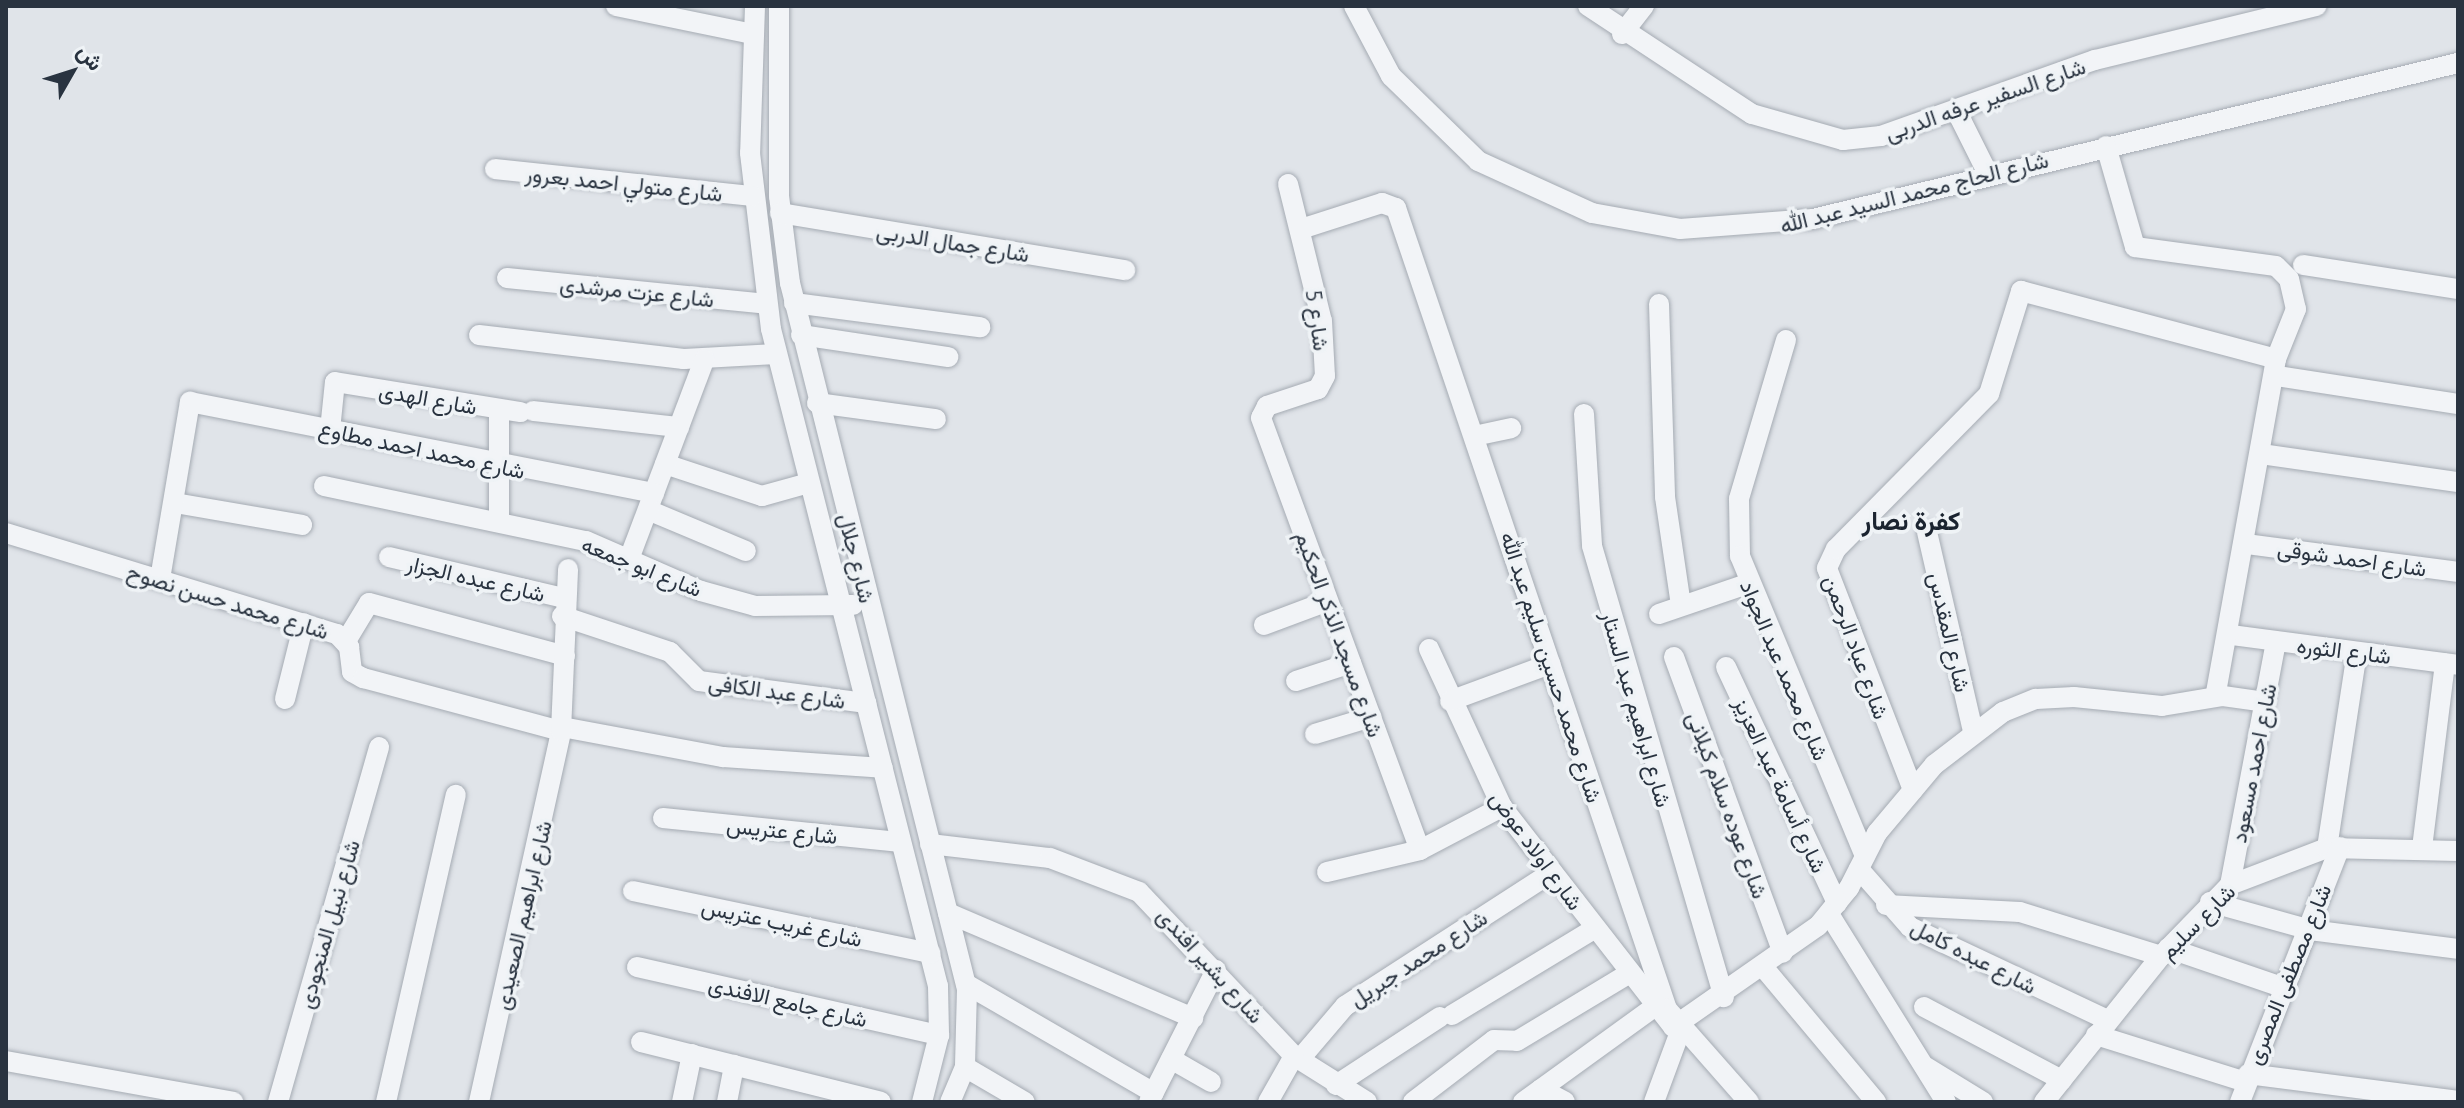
<!DOCTYPE html>
<meta charset="utf-8">
<style>
body{margin:0}
#map{position:relative;width:2464px;height:1108px;overflow:hidden;background:#e0e4e9;font-family:Ubuntu,Vazirmatn,sans-serif}
div>[style]{position:absolute}
.roads{filter:drop-shadow(0 0 2px #a5abb3) drop-shadow(0 0 2px #a5abb3)}
.minor>*{height:20px;margin:-10px;padding:0 10px;transform-origin:10px;border-radius:10px;background:#f2f4f7}
span{translate:-50% -50%;white-space:nowrap;text-align:center;line-height:1.15;-webkit-text-stroke:7px #eff3f6;paint-order:stroke}
.street-label{font-size:22px;color:#293340}
.quarter-label{font-size:26px;color:#1b2430;font-weight:700}
.frame{position:absolute;inset:0;border:8px solid #293340;pointer-events:none}
.north{position:absolute;left:32px;top:32px;width:80px;height:80px;-webkit-text-stroke:6px #eff3f6;paint-order:stroke;rotate:51deg;font-size:22px;font-weight:700;line-height:32px;text-align:center;color:#293340}
.north::after{content:'';display:block;margin:auto;width:28px;height:36px;background:#293340;clip-path:polygon(50% 0,100% 100%,50% 72%,0 100%)}
</style>
<div id="map">
<div class="roads">
<div class="minor">
<div style="left:616px;top:6px;width:140px;rotate:11.6deg"></div>
<div style="left:755px;top:6px;width:147px;rotate:91.9deg"></div>
<div style="left:750px;top:153px;width:177px;rotate:83.2deg"></div>
<div style="left:771px;top:329px;width:678px;rotate:75.74deg"></div>
<div style="left:938px;top:986px;width:49px;rotate:88.8deg"></div>
<div style="left:939px;top:1035px;width:69px;rotate:104.2deg"></div>
<div style="left:779px;top:6px;width:190px;rotate:90deg"></div>
<div style="left:779px;top:196px;width:88px;rotate:82.8deg"></div>
<div style="left:790px;top:283px;width:728px;rotate:75.93deg"></div>
<div style="left:967px;top:989px;width:78px;rotate:91.5deg"></div>
<div style="left:965px;top:1067px;width:38px;rotate:113deg"></div>
<div style="left:1354px;top:6px;width:79px;rotate:62.1deg"></div>
<div style="left:1391px;top:76px;width:122px;rotate:44.3deg"></div>
<div style="left:1478px;top:161px;width:125px;rotate:24.5deg"></div>
<div style="left:1592px;top:213px;width:89px;rotate:10.3deg"></div>
<div style="left:1680px;top:229px;width:133px;rotate:-4.3deg"></div>
<div style="left:1813px;top:219px;width:664px;rotate:-13.6deg"></div>
<div style="left:1588px;top:6px;width:196px;rotate:33.4deg"></div>
<div style="left:1752px;top:114px;width:95px;rotate:15.9deg"></div>
<div style="left:1843px;top:140px;width:38px;rotate:-6deg"></div>
<div style="left:1881px;top:136px;width:227px;rotate:-19.6deg"></div>
<div style="left:2095px;top:60px;width:228px;rotate:-13.7deg"></div>
<div style="left:1622px;top:34px;width:36px;rotate:-52deg"></div>
<div style="left:1956px;top:110px;width:69px;rotate:63.4deg"></div>
<div style="left:2106px;top:146px;width:105px;rotate:74deg"></div>
<div style="left:2135px;top:247px;width:142px;rotate:7.7deg"></div>
<div style="left:2276px;top:266px;width:18px;rotate:45deg"></div>
<div style="left:2289px;top:279px;width:31px;rotate:77deg"></div>
<div style="left:2296px;top:309px;width:54px;rotate:111.8deg"></div>
<div style="left:495px;top:169px;width:259px;rotate:6deg"></div>
<div style="left:1288px;top:184px;width:141px;rotate:76.1deg"></div>
<div style="left:1322px;top:321px;width:55px;rotate:86.9deg"></div>
<div style="left:1325px;top:376px;width:15px;rotate:118deg"></div>
<div style="left:1318px;top:389px;width:54px;rotate:161.6deg"></div>
<div style="left:1267px;top:406px;width:13px;rotate:117deg"></div>
<div style="left:1261px;top:418px;width:460px;rotate:69.8deg"></div>
<div style="left:780px;top:213px;width:350px;rotate:9.4deg"></div>
<div style="left:1301px;top:229px;width:85px;rotate:-17.8deg"></div>
<div style="left:1382px;top:203px;width:15px;rotate:20deg"></div>
<div style="left:1396px;top:208px;width:846px;rotate:71.31deg"></div>
<div style="left:1667px;top:1009px;width:124px;rotate:48.6deg"></div>
<div style="left:2303px;top:265px;width:157px;rotate:8.8deg"></div>
<div style="left:507px;top:278px;width:261px;rotate:5.7deg"></div>
<div style="left:794px;top:303px;width:188px;rotate:7.4deg"></div>
<div style="left:1659px;top:304px;width:193px;rotate:88.2deg"></div>
<div style="left:1665px;top:497px;width:110px;rotate:81.6deg"></div>
<div style="left:479px;top:335px;width:206px;rotate:6.7deg"></div>
<div style="left:684px;top:359px;width:92px;rotate:-3.1deg"></div>
<div style="left:801px;top:335px;width:149px;rotate:8.5deg"></div>
<div style="left:1786px;top:340px;width:166px;rotate:106.5deg"></div>
<div style="left:1739px;top:499px;width:57px;rotate:89deg"></div>
<div style="left:1740px;top:556px;width:325px;rotate:67.4deg"></div>
<div style="left:2277px;top:376px;width:183px;rotate:8.8deg"></div>
<div style="left:817px;top:403px;width:120px;rotate:7.7deg"></div>
<div style="left:499px;top:410px;width:112px;rotate:90deg"></div>
<div style="left:533px;top:411px;width:147px;rotate:6.3deg"></div>
<div style="left:1584px;top:414px;width:132px;rotate:86.5deg"></div>
<div style="left:1592px;top:546px;width:470px;rotate:73.7deg"></div>
<div style="left:330px;top:430px;width:48px;rotate:-84.1deg"></div>
<div style="left:335px;top:382px;width:188px;rotate:9.2deg"></div>
<div style="left:1479px;top:435px;width:33px;rotate:-12deg"></div>
<div style="left:2261px;top:454px;width:199px;rotate:8.1deg"></div>
<div style="left:665px;top:464px;width:102px;rotate:18.3deg"></div>
<div style="left:762px;top:496px;width:49px;rotate:-15.5deg"></div>
<div style="left:324px;top:486px;width:268px;rotate:11.9deg"></div>
<div style="left:586px;top:541px;width:125px;rotate:23.5deg"></div>
<div style="left:701px;top:591px;width:56px;rotate:15.5deg"></div>
<div style="left:755px;top:606px;width:98px;rotate:-0.6deg"></div>
<div style="left:175px;top:503px;width:129px;rotate:9.8deg"></div>
<div style="left:648px;top:510px;width:106px;rotate:22.7deg"></div>
<div style="left:1927px;top:532px;width:204px;rotate:77deg"></div>
<div style="left:6px;top:533px;width:346px;rotate:17deg"></div>
<div style="left:337px;top:634px;width:18px;rotate:47deg"></div>
<div style="left:349px;top:647px;width:25px;rotate:83deg"></div>
<div style="left:352px;top:672px;width:13px;rotate:29deg"></div>
<div style="left:363px;top:678px;width:205px;rotate:15deg"></div>
<div style="left:2246px;top:544px;width:214px;rotate:7.5deg"></div>
<div style="left:389px;top:557px;width:180px;rotate:13.2deg"></div>
<div style="left:629px;top:559px;width:213px;rotate:-69.3deg"></div>
<div style="left:160px;top:579px;width:180px;rotate:-80.4deg"></div>
<div style="left:190px;top:402px;width:473px;rotate:11.1deg"></div>
<div style="left:1659px;top:614px;width:93px;rotate:-18.8deg"></div>
<div style="left:562px;top:616px;width:114px;rotate:18.4deg"></div>
<div style="left:670px;top:652px;width:41px;rotate:45deg"></div>
<div style="left:699px;top:681px;width:169px;rotate:7.5deg"></div>
<div style="left:1264px;top:625px;width:68px;rotate:-20.6deg"></div>
<div style="left:2231px;top:635px;width:229px;rotate:7.5deg"></div>
<div style="left:346px;top:641px;width:44px;rotate:-58.8deg"></div>
<div style="left:369px;top:603px;width:203px;rotate:15.1deg"></div>
<div style="left:1429px;top:649px;width:174px;rotate:65.2deg"></div>
<div style="left:1502px;top:807px;width:279px;rotate:52.1deg"></div>
<div style="left:1673px;top:1027px;width:177px;rotate:-34.9deg"></div>
<div style="left:1818px;top:926px;width:49px;rotate:-50.8deg"></div>
<div style="left:1849px;top:888px;width:62px;rotate:-63deg"></div>
<div style="left:1877px;top:833px;width:89px;rotate:-50deg"></div>
<div style="left:1934px;top:765px;width:87px;rotate:-37.5deg"></div>
<div style="left:2003px;top:712px;width:35px;rotate:-22deg"></div>
<div style="left:2036px;top:699px;width:38px;rotate:-3deg"></div>
<div style="left:2074px;top:697px;width:88px;rotate:5.8deg"></div>
<div style="left:2162px;top:706px;width:62px;rotate:-9.3deg"></div>
<div style="left:2223px;top:696px;width:42px;rotate:8.1deg"></div>
<div style="left:1674px;top:657px;width:315px;rotate:69.8deg"></div>
<div style="left:1726px;top:667px;width:261px;rotate:64.8deg"></div>
<div style="left:1296px;top:681px;width:58px;rotate:-18.1deg"></div>
<div style="left:285px;top:699px;width:78px;rotate:-76deg"></div>
<div style="left:1450px;top:701px;width:107px;rotate:-20.3deg"></div>
<div style="left:562px;top:727px;width:164px;rotate:10.6deg"></div>
<div style="left:723px;top:757px;width:160px;rotate:3.9deg"></div>
<div style="left:1315px;top:734px;width:59px;rotate:-16.9deg"></div>
<div style="left:1913px;top:790px;width:238px;rotate:-111.2deg"></div>
<div style="left:1827px;top:568px;width:21px;rotate:-65deg"></div>
<div style="left:1836px;top:549px;width:218px;rotate:-45.4deg"></div>
<div style="left:1989px;top:394px;width:108px;rotate:-72.7deg"></div>
<div style="left:2021px;top:291px;width:264px;rotate:14.9deg"></div>
<div style="left:2276px;top:359px;width:343px;rotate:100.2deg"></div>
<div style="left:663px;top:818px;width:239px;rotate:5.8deg"></div>
<div style="left:930px;top:844px;width:121px;rotate:6.7deg"></div>
<div style="left:1050px;top:858px;width:95px;rotate:20.9deg"></div>
<div style="left:1139px;top:892px;width:226px;rotate:46.6deg"></div>
<div style="left:1294px;top:1056px;width:86px;rotate:32.2deg"></div>
<div style="left:2327px;top:848px;width:198px;rotate:-81.3deg"></div>
<div style="left:2422px;top:848px;width:186px;rotate:-82.9deg"></div>
<div style="left:1859px;top:869px;width:77px;rotate:48.7deg"></div>
<div style="left:1910px;top:927px;width:219px;rotate:25.2deg"></div>
<div style="left:1327px;top:872px;width:96px;rotate:-13.3deg"></div>
<div style="left:1420px;top:850px;width:93px;rotate:-27.7deg"></div>
<div style="left:2230px;top:885px;width:248px;rotate:-79.3deg"></div>
<div style="left:633px;top:891px;width:304px;rotate:11.8deg"></div>
<div style="left:2210px;top:902px;width:104px;rotate:15.6deg"></div>
<div style="left:2310px;top:930px;width:149px;rotate:7.3deg"></div>
<div style="left:1886px;top:905px;width:134px;rotate:3deg"></div>
<div style="left:2020px;top:912px;width:148px;rotate:17.3deg"></div>
<div style="left:948px;top:913px;width:267px;rotate:23.2deg"></div>
<div style="left:1829px;top:914px;width:221px;rotate:58.1deg"></div>
<div style="left:2168px;top:948px;width:124px;rotate:18.9deg"></div>
<div style="left:637px;top:967px;width:310px;rotate:12.7deg"></div>
<div style="left:1764px;top:968px;width:175px;rotate:50.1deg"></div>
<div style="left:966px;top:984px;width:217px;rotate:30.1deg"></div>
<div style="left:1924px;top:1007px;width:156px;rotate:27.9deg"></div>
<div style="left:1452px;top:1015px;width:166px;rotate:-31.2deg"></div>
<div style="left:2096px;top:1035px;width:157px;rotate:17.4deg"></div>
<div style="left:641px;top:1042px;width:247px;rotate:14deg"></div>
<div style="left:1171px;top:1059px;width:46px;rotate:29.9deg"></div>
<div style="left:1299px;top:1060px;width:71px;rotate:-49.6deg"></div>
<div style="left:1345px;top:1006px;width:247px;rotate:-32.9deg"></div>
<div style="left:6px;top:1061px;width:231px;rotate:10.2deg"></div>
<div style="left:965px;top:1067px;width:69px;rotate:30.3deg"></div>
<div style="left:1926px;top:1067px;width:67px;rotate:31.6deg"></div>
<div style="left:2248px;top:1074px;width:212px;rotate:7.3deg"></div>
<div style="left:1336px;top:1085px;width:124px;rotate:-33.2deg"></div>
<div style="left:1541px;top:1089px;width:27px;rotate:28deg"></div>
<div style="left:278px;top:1102px;width:369px;rotate:-74.1deg"></div>
<div style="left:386px;top:1102px;width:315px;rotate:-77.2deg"></div>
<div style="left:479px;top:1102px;width:380px;rotate:-77.5deg"></div>
<div style="left:561px;top:731px;width:162px;rotate:-87.5deg"></div>
<div style="left:682px;top:1102px;width:49px;rotate:-78.2deg"></div>
<div style="left:727px;top:1102px;width:38px;rotate:-79deg"></div>
<div style="left:1149px;top:1102px;width:148px;rotate:-63.1deg"></div>
<div style="left:1268px;top:1102px;width:53px;rotate:-60.5deg"></div>
<div style="left:1413px;top:1102px;width:102px;rotate:-37.4deg"></div>
<div style="left:1494px;top:1040px;width:23px;rotate:2deg"></div>
<div style="left:1517px;top:1041px;width:130px;rotate:-31.1deg"></div>
<div style="left:1523px;top:1102px;width:162px;rotate:-35.9deg"></div>
<div style="left:1654px;top:1102px;width:78px;rotate:-69.7deg"></div>
<div style="left:2044px;top:1102px;width:187px;rotate:-51.3deg"></div>
<div style="left:2161px;top:956px;width:99px;rotate:-45.8deg"></div>
<div style="left:2230px;top:885px;width:104px;rotate:-20.9deg"></div>
<div style="left:2327px;top:848px;width:131px;rotate:1.3deg"></div>
<div style="left:2240px;top:1102px;width:274px;rotate:-68.6deg"></div>
</div>
</div>
<div class="street-label">
<span style="left:1985px;top:99px;rotate:-19deg">شارع السفير عرفه الدربى</span>
<span style="left:624px;top:183px;rotate:6deg">شارع متولي احمد بعرور</span>
<span style="left:1914px;top:192px;rotate:-14deg">شارع الحاج محمد السيد عبد الله</span>
<span style="left:953px;top:242px;rotate:9deg">شارع جمال الدربى</span>
<span style="left:637px;top:291px;rotate:6deg">شارع عزت مرشدى</span>
<span style="left:1318px;top:320px;rotate:82deg">شارع 5</span>
<span style="left:428px;top:398px;rotate:10deg">شارع الهدى</span>
<span style="left:422px;top:449px;rotate:12deg">شارع محمد احمد مطاوع</span>
<span style="left:857px;top:558px;rotate:76deg">شارع جلال</span>
<span style="left:2352px;top:558px;rotate:8deg">شارع احمد شوقى</span>
<span style="left:642px;top:566px;rotate:22deg">شارع ابو جمعه</span>
<span style="left:476px;top:578px;rotate:13deg">شارع عبده الجزار</span>
<span style="left:228px;top:601px;rotate:17deg">شارع محمد حسن نصوح</span>
<span style="left:1950px;top:632px;rotate:77deg">شارع المقدس</span>
<span style="left:1340px;top:634px;rotate:70deg">شارع مسجد الذكر الحكيم</span>
<span style="left:1857px;top:647px;rotate:70deg">شارع عباد الرحمن</span>
<span style="left:2344px;top:650px;rotate:7deg">شارع الثوره</span>
<span style="left:1552px;top:667px;rotate:72deg">شارع محمد حسين سليم عبد الله</span>
<span style="left:1785px;top:670px;rotate:67deg">شارع محمد عبد الجواد</span>
<span style="left:777px;top:691px;rotate:8deg">شارع عبد الكافى</span>
<span style="left:1637px;top:709px;rotate:74deg">شارع ابراهيم عبد الستار</span>
<span style="left:2253px;top:763px;rotate:-79deg">شارع احمد مسعود</span>
<span style="left:1781px;top:785px;rotate:65deg">شارع أسامة عبد العزيز</span>
<span style="left:1728px;top:805px;rotate:70deg">شارع عوده سلام كيلانى</span>
<span style="left:782px;top:830px;rotate:6deg">شارع عتريس</span>
<span style="left:1537px;top:850px;rotate:54deg">شارع اولاد عوض</span>
<span style="left:522px;top:915px;rotate:-77deg">شارع ابراهيم الصعيدى</span>
<span style="left:2197px;top:921px;rotate:-45deg">شارع سليم</span>
<span style="left:782px;top:922px;rotate:12deg">شارع غريب عتريس</span>
<span style="left:328px;top:924px;rotate:-74deg">شارع نبيل المنجودى</span>
<span style="left:1974px;top:956px;rotate:27deg">شارع عبده كامل</span>
<span style="left:1418px;top:958px;rotate:-33deg">شارع محمد جبريل</span>
<span style="left:1211px;top:965px;rotate:48deg">شارع بشير افندى</span>
<span style="left:2288px;top:974px;rotate:-68deg">شارع مصطفى المصرى</span>
<span style="left:788px;top:1001px;rotate:13deg">شارع جامع الافندى</span>
</div>
<div class="quarter-label">
<span style="left:1911px;top:521px">كفرة نصار</span>
</div>
<div class="frame"></div>
<div class="north">ش</div>
</div>
